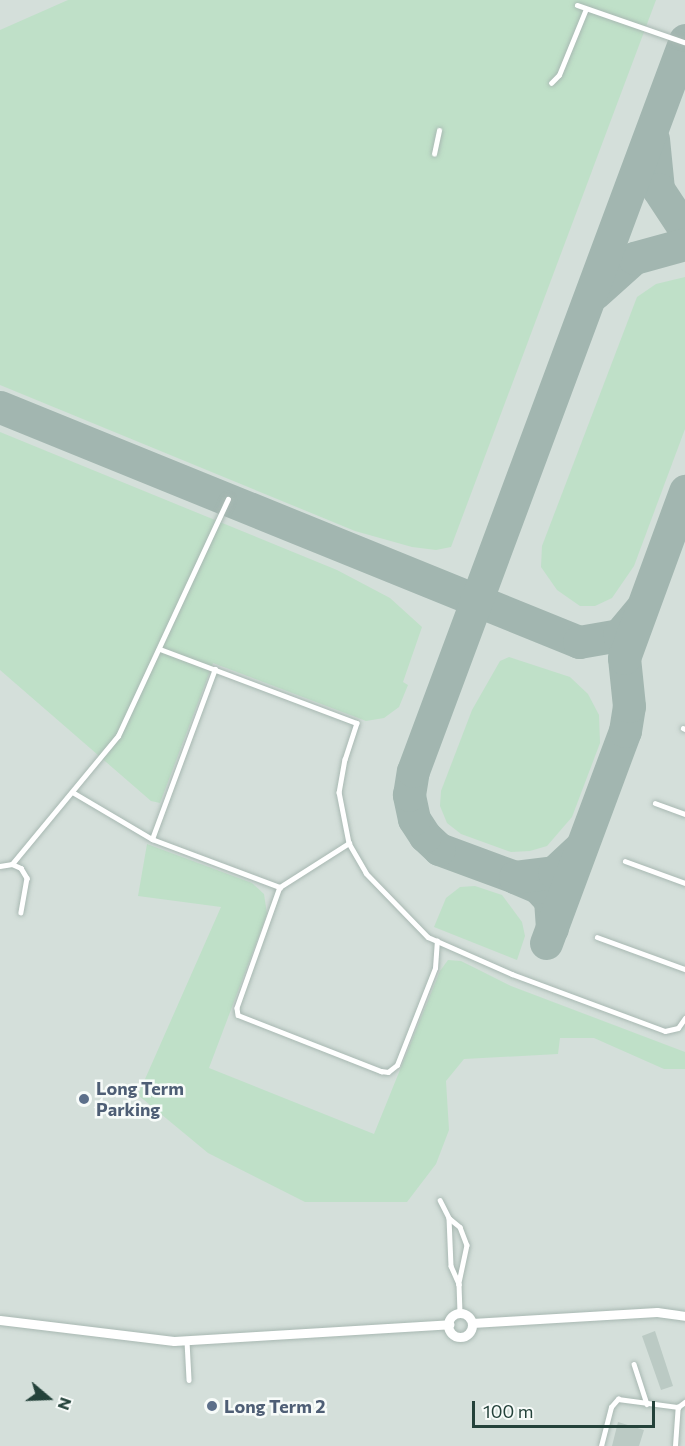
<!DOCTYPE html>
<style>
body{margin:0}
#map{position:relative;width:685px;height:1446px;overflow:hidden;background:#e6efeb;font-family:Commissioner,sans-serif}
div>[style]{position:absolute}
.built>*{inset:0;background:#d4dfda}
.green>*{inset:0;background:#bfe0c8}
.taxiway>*{height:33px;margin:-16.5px;padding:0 16.5px;transform-origin:16.5px;border-radius:16.5px;background:#a2b6b0}
.building>*{inset:0;background:#bbcac4}
.roads{filter:drop-shadow(0 0 2px #a8b8b2) drop-shadow(0 0 2px #a8b8b2)}
.service>*{height:4.5px;margin:-2.25px;padding:0 2.25px;transform-origin:2.25px;border-radius:2.25px;background:#fff}
.minor>*{height:9px;margin:-4.5px;padding:0 4.5px;transform-origin:4.5px;border-radius:4.5px;background:#fff}
.minor>.ring{margin:-4.5px;padding:0;box-sizing:content-box;background:none;border:9px solid #fff;border-radius:50%}
.dots>*{width:16px;height:16px;translate:-50% -50%;box-sizing:border-box;border:3px solid #f7fbf9;border-radius:50%}
span{translate:-50% -50%;white-space:nowrap;text-align:center;line-height:1.15;-webkit-text-stroke:5px #f7fbf9;paint-order:stroke}
.service-label{font-size:18px;color:#4e5e75;font-weight:700}
.left{translate:0 -50%;text-align:left}
.north{position:absolute;left:18px;top:1368px;width:60px;height:60px;-webkit-text-stroke:4px #f7fbf9;paint-order:stroke;rotate:109deg;font-size:16px;font-weight:700;line-height:24px;text-align:center;color:#24423a}
.north::after{content:'';display:block;margin:auto;width:21px;height:27px;background:#24423a;clip-path:polygon(50% 0,100% 100%,50% 72%,0 100%)}
.scale{position:absolute;left:472px;top:1401px;width:183px;height:27px;box-sizing:border-box;border:3px solid #24423a;border-top:0;padding-left:8px;font-size:18px;line-height:21px;white-space:nowrap;color:#24423a;-webkit-text-stroke:4px #f7fbf9;paint-order:stroke}
</style>
<div id="map">
<div class="built">
<div style="clip-path:polygon(0 0,685px 0,685px 1446px,0 1446px)"></div>
</div>
<div class="green">
<div style="clip-path:polygon(68px 0,656px 0,451px 547px,436px 550px,412px 547px,355px 531px,0 385px,0 30px)"></div>
<div style="clip-path:polygon(685px 277px,685px 429px,634px 566px,612px 598px,595px 606px,580px 606px,557px 590px,541px 567px,542px 546px,637px 297px,656px 284px)"></div>
<div style="clip-path:polygon(0 432px,337px 570px,390px 598px,422px 627px,403px 682px,408px 685px,399px 707px,384px 718px,366px 721px,213px 663px,160px 803px,151px 801px,0 670px)"></div>
<div style="clip-path:polygon(509px 657px,570px 677px,588px 694px,599px 715px,600px 743px,572px 817px,547px 846px,530px 851px,511px 852px,461px 834px,447px 823px,440px 806px,441px 791px,472px 710px,500px 661px)"></div>
<div style="clip-path:polygon(147px 844px,252px 883px,264px 894px,267px 914px,209px 1068px,374px 1134px,440px 971px,448px 960px,461px 961px,511px 986px,685px 1052px,685px 1069px,664px 1069px,594px 1038px,560px 1038px,558px 1054px,464px 1059px,446px 1081px,449px 1130px,436px 1164px,407px 1202px,305px 1202px,208px 1153px,138px 1095px,221px 907px,138px 896px)"></div>
<div style="clip-path:polygon(475px 886px,502px 895px,522px 922px,525px 936px,517px 960px,434px 927px,446px 898px,460px 887px)"></div>
</div>
<div class="taxiway">
<div style="left:653px;top:139px;width:50px;rotate:84.3deg"></div>
<div style="left:658px;top:189px;width:49px;rotate:56.6deg"></div>
<div style="left:595px;top:293px;width:52px;rotate:-41.9deg"></div>
<div style="left:634px;top:258px;width:53px;rotate:-15.4deg"></div>
<div style="left:0;top:407px;width:625px;rotate:22.09deg"></div>
<div style="left:579px;top:642px;width:41px;rotate:-9.9deg"></div>
<div style="left:619px;top:635px;width:34px;rotate:-50deg"></div>
<div style="left:515px;top:877px;width:81px;rotate:-159.8deg"></div>
<div style="left:439px;top:849px;width:19px;rotate:-137deg"></div>
<div style="left:425px;top:836px;width:20px;rotate:-123deg"></div>
<div style="left:414px;top:819px;width:25px;rotate:-102deg"></div>
<div style="left:409px;top:795px;width:24px;rotate:-81deg"></div>
<div style="left:413px;top:771px;width:780px;rotate:-69.59deg"></div>
<div style="left:552px;top:928px;width:28px;rotate:-94deg"></div>
<div style="left:550px;top:900px;width:18px;rotate:-133deg"></div>
<div style="left:538px;top:887px;width:25px;rotate:-157deg"></div>
<div style="left:515px;top:877px;width:39px;rotate:-7deg"></div>
<div style="left:554px;top:872px;width:37px;rotate:-43deg"></div>
<div style="left:546px;top:943px;width:226px;rotate:-69.6deg"></div>
<div style="left:625px;top:731px;width:25px;rotate:-81deg"></div>
<div style="left:629px;top:706px;width:48px;rotate:-95.9deg"></div>
<div style="left:624px;top:658px;width:178px;rotate:-69.9deg"></div>
</div>
<div class="building">
<div style="clip-path:polygon(655px 1331px,673px 1386px,661px 1390px,642px 1336px)"></div>
<div style="clip-path:polygon(618px 1422px,644px 1430px,639px 1446px,612px 1446px)"></div>
</div>
<div class="roads">
<div class="service">
<div style="left:577px;top:5px;width:113px;rotate:19.1deg"></div>
<div style="left:551px;top:83px;width:11px;rotate:-45deg"></div>
<div style="left:559px;top:75px;width:71px;rotate:-67.8deg"></div>
<div style="left:434px;top:154px;width:24px;rotate:-78deg"></div>
<div style="left:160px;top:649px;width:210px;rotate:20.6deg"></div>
<div style="left:357px;top:723px;width:38px;rotate:108deg"></div>
<div style="left:345px;top:759px;width:34px;rotate:100deg"></div>
<div style="left:339px;top:792px;width:52px;rotate:78.9deg"></div>
<div style="left:683px;top:728px;width:2px;rotate:27deg"></div>
<div style="left:74px;top:793px;width:91px;rotate:30.5deg"></div>
<div style="left:152px;top:839px;width:137px;rotate:20.6deg"></div>
<div style="left:280px;top:887px;width:82px;rotate:-32.5deg"></div>
<div style="left:349px;top:843px;width:34px;rotate:60deg"></div>
<div style="left:366px;top:873px;width:89px;rotate:45.9deg"></div>
<div style="left:428px;top:937px;width:92px;rotate:23.8deg"></div>
<div style="left:512px;top:974px;width:163px;rotate:20.4deg"></div>
<div style="left:665px;top:1031px;width:13px;rotate:-13deg"></div>
<div style="left:678px;top:1028px;width:12px;rotate:-55deg"></div>
<div style="left:655px;top:803px;width:32px;rotate:20deg"></div>
<div style="left:152px;top:839px;width:181px;rotate:-69.7deg"></div>
<div style="left:625px;top:861px;width:64px;rotate:20.1deg"></div>
<div style="left:12px;top:864px;width:10px;rotate:24deg"></div>
<div style="left:21px;top:868px;width:12px;rotate:59deg"></div>
<div style="left:27px;top:878px;width:35px;rotate:100deg"></div>
<div style="left:0;top:866px;width:12px;rotate:-9deg"></div>
<div style="left:12px;top:864px;width:166px;rotate:-50.4deg"></div>
<div style="left:118px;top:736px;width:261px;rotate:-65.1deg"></div>
<div style="left:280px;top:887px;width:128px;rotate:109.6deg"></div>
<div style="left:237px;top:1008px;width:7px;rotate:82deg"></div>
<div style="left:238px;top:1015px;width:154px;rotate:21.4deg"></div>
<div style="left:381px;top:1071px;width:7px;rotate:8deg"></div>
<div style="left:388px;top:1072px;width:11px;rotate:-38deg"></div>
<div style="left:397px;top:1065px;width:104px;rotate:-68.6deg"></div>
<div style="left:435px;top:968px;width:27px;rotate:-86deg"></div>
<div style="left:597px;top:937px;width:94px;rotate:20deg"></div>
<div style="left:440px;top:1200px;width:20px;rotate:63deg"></div>
<div style="left:449px;top:1218px;width:48px;rotate:87.6deg"></div>
<div style="left:451px;top:1266px;width:20px;rotate:66deg"></div>
<div style="left:459px;top:1284px;width:29px;rotate:88deg"></div>
<div style="left:449px;top:1218px;width:14px;rotate:39deg"></div>
<div style="left:460px;top:1227px;width:19px;rotate:69deg"></div>
<div style="left:467px;top:1245px;width:40px;rotate:102deg"></div>
<div style="left:187px;top:1341px;width:39px;rotate:87deg"></div>
<div style="left:634px;top:1364px;width:42px;rotate:72deg"></div>
<div style="left:601px;top:1446px;width:40px;rotate:-75.6deg"></div>
<div style="left:611px;top:1407px;width:11px;rotate:-49deg"></div>
<div style="left:618px;top:1399px;width:61px;rotate:7.6deg"></div>
<div style="left:678px;top:1407px;width:9px;rotate:-36deg"></div>
<div style="left:675px;top:1446px;width:39px;rotate:-86deg"></div>
</div>
<div class="minor">
<div class="ring" style="left:448px;top:1313px;width:15px;height:15px"></div>
<div style="left:0;top:1320px;width:175px;rotate:6.9deg"></div>
<div style="left:174px;top:1341px;width:276px;rotate:-3.5deg"></div>
<div style="left:472px;top:1323px;width:185px;rotate:-3.4deg"></div>
<div style="left:657px;top:1312px;width:28px;rotate:8deg"></div>
</div>
</div>
<div class="dots">
<div style="left:84px;top:1099px;background:#5c6f8a"></div>
<div style="left:212px;top:1406px;background:#5c6f8a"></div>
</div>
<div class="service-label">
<span class="left" style="left:96px;top:1099px">Long Term<br>Parking</span>
<span class="left" style="left:224px;top:1406px">Long Term 2</span>
</div>
<div class="north">N</div>
<div class="scale">100 m</div>
</div>
